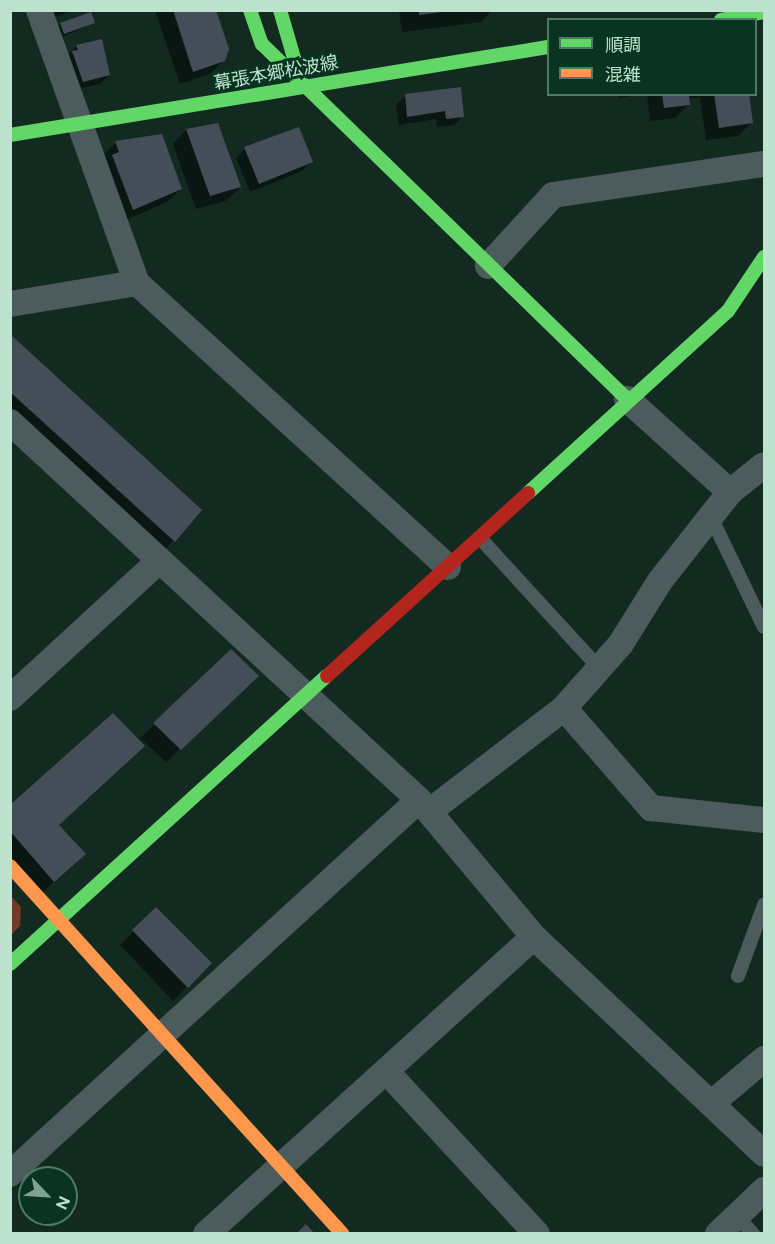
<!DOCTYPE html>
<meta charset="utf-8">
<style>
body{margin:0}
#map{position:relative;width:775px;height:1244px;overflow:hidden;background:#122a20;font-family:Figtree,"Noto Sans JP",sans-serif}
div>[style]{position:absolute}
.green>*{inset:0;background:#743b24}
.shadow>*{inset:0;background:#0007}
.building>*{inset:0;background:#444e59}
.lane>*{height:14px;margin:-7px;padding:0 7px;transform-origin:7px;border-radius:7px;background:#4c5b5c}
.street>*{height:26px;margin:-13px;padding:0 13px;transform-origin:13px;border-radius:13px;background:#4c5b5c}
.fast>*{height:14px;margin:-7px;padding:0 7px;transform-origin:7px;border-radius:7px;background:#63d668}
.slow>*{height:14px;margin:-7px;padding:0 7px;transform-origin:7px;border-radius:7px;background:#ff974d}
.jam>*{height:14px;margin:-7px;padding:0 7px;transform-origin:7px;border-radius:7px;background:#b3261e}
span{translate:-50% -50%;white-space:nowrap;text-align:center;line-height:1.15;-webkit-text-stroke:6px #083421;paint-order:stroke}
.street-label{font-size:18px;color:#bde3ce}
.frame{position:absolute;inset:0;border:12px solid #bde3ce;pointer-events:none}
.legend{position:absolute;left:547px;top:18px;width:210px;height:78px;box-sizing:border-box;background:#083421;border:2px solid #507a66;margin:0;padding:8px 10px;list-style:none;font-size:18px;color:#bde3ce}
.legend li{display:flex;align-items:center;gap:12px;height:30px}
.legend b{width:30px;border:2px solid #507a66}
.north{position:absolute;left:18px;top:1166px;width:60px;height:60px;box-sizing:border-box;background:#083421;border:2px solid #507a66;border-radius:50%;rotate:115deg;font-size:16px;font-weight:700;line-height:24px;text-align:center;color:#bde3ce}
.north::after{content:'';display:block;margin:auto;width:21px;height:27px;background:#81a291;clip-path:polygon(50% 0,100% 100%,50% 72%,0 100%)}
</style>
<div id="map">
<div class="green">
<div style="clip-path:polygon(10px 895px,21px 907px,20px 926px,11px 935px)"></div>
</div>
<div class="shadow">
<div style="clip-path:polygon(47px 10px,74px 10px,55px 17px)"></div>
<div style="clip-path:polygon(155px 10px,214px 10px,224px 60px,210px 74px,180px 84px)"></div>
<div style="clip-path:polygon(399px 10px,492px 10px,481px 22px,402px 32px)"></div>
<div style="clip-path:polygon(94px 23px,60px 38px,57px 28px,61px 24px)"></div>
<div style="clip-path:polygon(77px 46px,109px 75px,100px 84px,74px 90px,68px 55px)"></div>
<div style="clip-path:polygon(619px 94px,644px 94px,619px 98px)"></div>
<div style="clip-path:polygon(647px 94px,748px 94px,751px 123px,738px 136px,706px 140px,700px 97px,688px 99px,689px 104px,675px 118px,650px 121px)"></div>
<div style="clip-path:polygon(405px 96px,463px 116px,454px 125px,437px 127px,436px 119px,399px 125px,396px 105px)"></div>
<div style="clip-path:polygon(186px 130px,240px 187px,226px 201px,196px 209px,173px 144px)"></div>
<div style="clip-path:polygon(116px 143px,181px 189px,167px 202px,119px 223px,102px 156px)"></div>
<div style="clip-path:polygon(245px 149px,311px 162px,302px 171px,250px 192px,236px 158px)"></div>
<div style="clip-path:polygon(10px 336px,200px 511px,156px 559px,10px 426px)"></div>
<div style="clip-path:polygon(231px 651px,243px 689px,166px 762px,140px 738px)"></div>
<div style="clip-path:polygon(10px 807px,57px 826px,66px 871px,35px 899px,10px 869px)"></div>
<div style="clip-path:polygon(156px 909px,210px 963px,173px 1001px,120px 945px)"></div>
</div>
<div class="building">
<div style="clip-path:polygon(173px 10px,216px 10px,229px 49px,225px 61px,193px 72px)"></div>
<div style="clip-path:polygon(419px 10px,442px 10px,442px 12px,419px 15px)"></div>
<div style="clip-path:polygon(91px 12px,95px 23px,64px 34px,60px 23px)"></div>
<div style="clip-path:polygon(102px 39px,110px 75px,83px 82px,72px 51px,78px 50px,76px 45px)"></div>
<div style="clip-path:polygon(461px 87px,464px 117px,446px 119px,445px 111px,407px 117px,405px 94px)"></div>
<div style="clip-path:polygon(662px 94px,689px 94px,690px 105px,664px 108px)"></div>
<div style="clip-path:polygon(714px 94px,749px 94px,753px 123px,719px 128px)"></div>
<div style="clip-path:polygon(218px 123px,241px 187px,210px 196px,186px 129px)"></div>
<div style="clip-path:polygon(299px 127px,313px 162px,259px 184px,244px 147px)"></div>
<div style="clip-path:polygon(162px 134px,182px 189px,133px 210px,112px 155px,119px 152px,115px 141px)"></div>
<div style="clip-path:polygon(10px 334px,202px 510px,175px 542px,10px 392px)"></div>
<div style="clip-path:polygon(231px 649px,259px 676px,181px 750px,153px 723px)"></div>
<div style="clip-path:polygon(113px 713px,145px 746px,59px 825px,86px 854px,54px 882px,10px 831px,10px 805px)"></div>
<div style="clip-path:polygon(156px 907px,212px 963px,188px 988px,132px 930px)"></div>
<div style="clip-path:polygon(306px 1224px,315px 1234px,296px 1234px)"></div>
</div>
<div class="lane">
<div style="left:711px;top:517px;width:122px;rotate:64.3deg"></div>
<div style="left:480px;top:538px;width:178px;rotate:47.5deg"></div>
<div style="left:738px;top:976px;width:76px;rotate:-69.9deg"></div>
<div style="left:737px;top:1216px;width:24px;rotate:48deg"></div>
</div>
<div class="street">
<div style="left:39px;top:10px;width:290px;rotate:70.3deg"></div>
<div style="left:137px;top:283px;width:421px;rotate:42.4deg"></div>
<div style="left:488px;top:266px;width:96px;rotate:-47.5deg"></div>
<div style="left:553px;top:195px;width:213px;rotate:-8.4deg"></div>
<div style="left:10px;top:304px;width:129px;rotate:-9.4deg"></div>
<div style="left:627px;top:399px;width:139px;rotate:42.1deg"></div>
<div style="left:10px;top:422px;width:557px;rotate:42.74deg"></div>
<div style="left:419px;top:800px;width:179px;rotate:50deg"></div>
<div style="left:534px;top:937px;width:316px;rotate:43.3deg"></div>
<div style="left:10px;top:698px;width:202px;rotate:-42.6deg"></div>
<div style="left:564px;top:708px;width:133px;rotate:49deg"></div>
<div style="left:651px;top:808px;width:114px;rotate:6.1deg"></div>
<div style="left:430px;top:811px;width:169px;rotate:-37.5deg"></div>
<div style="left:564px;top:708px;width:84px;rotate:-48.4deg"></div>
<div style="left:620px;top:645px;width:75px;rotate:-58deg"></div>
<div style="left:660px;top:581px;width:113px;rotate:-51.8deg"></div>
<div style="left:730px;top:492px;width:43px;rotate:-38.5deg"></div>
<div style="left:386px;top:1071px;width:222px;rotate:47.2deg"></div>
<div style="left:713px;top:1102px;width:67px;rotate:-40.1deg"></div>
<div style="left:10px;top:1174px;width:554px;rotate:-42.44deg"></div>
<div style="left:206px;top:1234px;width:442px;rotate:-42.2deg"></div>
<div style="left:718px;top:1234px;width:64px;rotate:-43.7deg"></div>
</div>
<div class="fast">
<div style="left:250px;top:10px;width:36px;rotate:71deg"></div>
<div style="left:262px;top:44px;width:509px;rotate:44.2deg"></div>
<div style="left:280px;top:10px;width:75px;rotate:73.7deg"></div>
<div style="left:721px;top:20px;width:44px;rotate:-10.5deg"></div>
<div style="left:10px;top:135px;width:545px;rotate:-9.29deg"></div>
<div style="left:528px;top:493px;width:270px;rotate:-42.3deg"></div>
<div style="left:728px;top:311px;width:65px;rotate:-56.3deg"></div>
<div style="left:10px;top:964px;width:428px;rotate:-42.3deg"></div>
</div>
<div class="slow">
<div style="left:10px;top:866px;width:496px;rotate:47.9deg"></div>
</div>
<div class="jam">
<div style="left:327px;top:676px;width:272px;rotate:-42.3deg"></div>
</div>
<div class="street-label">
<span style="left:276px;top:73px;rotate:-10deg">幕張本郷松波線</span>
</div>
<div class="frame"></div>
<ul class="legend">
<li><b style="height:8px;background:#63d668"></b>順調</li>
<li><b style="height:8px;background:#ff974d"></b>混雑</li>
</ul>
<div class="north">N</div>
</div>
